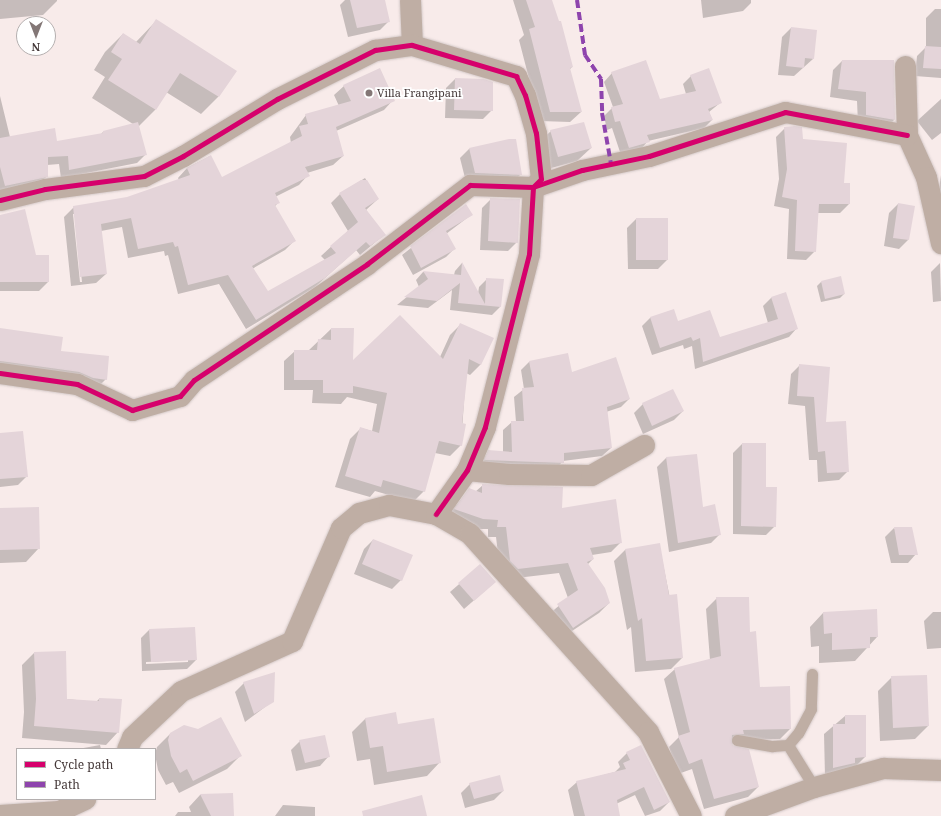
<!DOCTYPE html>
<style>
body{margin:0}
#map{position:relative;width:941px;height:816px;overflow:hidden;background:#f8ebea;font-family:"Noto Serif",serif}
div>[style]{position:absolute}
.shadow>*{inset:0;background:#0003}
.building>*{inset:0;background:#e4d4d9}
.roads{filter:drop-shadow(0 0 1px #d3c8c7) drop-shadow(0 0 1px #d3c8c7)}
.lane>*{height:11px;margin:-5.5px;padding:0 5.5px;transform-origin:5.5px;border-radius:5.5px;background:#bfaea4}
.street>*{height:21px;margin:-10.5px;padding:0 10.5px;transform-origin:10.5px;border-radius:10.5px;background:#bfaea4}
.quiet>*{height:4px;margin-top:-2px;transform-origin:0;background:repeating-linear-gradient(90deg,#8e44ad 0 8px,transparent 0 12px)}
.cycleway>*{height:5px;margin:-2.5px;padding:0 2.5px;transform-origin:2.5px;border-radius:2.5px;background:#d6006c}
.dots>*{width:11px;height:11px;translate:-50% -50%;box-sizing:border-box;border:2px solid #fff;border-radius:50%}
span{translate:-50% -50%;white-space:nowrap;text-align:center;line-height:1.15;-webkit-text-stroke:3.5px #fff;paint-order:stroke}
.poi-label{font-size:11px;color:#443838}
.left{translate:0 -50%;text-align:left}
.legend{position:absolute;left:16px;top:748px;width:140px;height:52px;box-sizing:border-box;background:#fff;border:1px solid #b4afaf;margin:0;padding:5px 7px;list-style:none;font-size:12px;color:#443838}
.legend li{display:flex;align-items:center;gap:8px;height:20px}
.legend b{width:20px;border:1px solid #b4afaf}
.north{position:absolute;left:16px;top:16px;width:40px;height:40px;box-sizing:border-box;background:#fff;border:1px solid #b4afaf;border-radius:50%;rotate:180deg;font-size:11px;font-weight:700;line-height:16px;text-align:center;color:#443838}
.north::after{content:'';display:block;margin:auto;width:14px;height:18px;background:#837776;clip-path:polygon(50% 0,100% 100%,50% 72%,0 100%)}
</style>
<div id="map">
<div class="shadow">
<div style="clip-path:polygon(0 0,57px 0,57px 1px,43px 15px,0 19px)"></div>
<div style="clip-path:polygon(345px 0,384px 0,389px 21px,380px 30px,348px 37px,340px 5px)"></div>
<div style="clip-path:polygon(513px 0,550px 0,572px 67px,569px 70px,581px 112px,570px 122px,540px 121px,519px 40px,524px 35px)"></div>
<div style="clip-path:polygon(701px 0,751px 0,751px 3px,743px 11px,703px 18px)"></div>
<div style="clip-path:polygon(935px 9px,941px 9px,941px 78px,915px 76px,917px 56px,926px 47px,926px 18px)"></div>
<div style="clip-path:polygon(156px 21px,235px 71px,218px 97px,201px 114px,166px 92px,155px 110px,138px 127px,146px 154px,137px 163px,61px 178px,59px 164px,47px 165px,47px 176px,38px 185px,0 194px,0 96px,10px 137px,56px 142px,100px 135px,103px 132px,133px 124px,92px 98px,105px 77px,94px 70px,105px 52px,123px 34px,136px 42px)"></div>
<div style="clip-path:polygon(791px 28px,813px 59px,794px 76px,778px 75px,782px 37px)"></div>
<div style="clip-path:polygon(842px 61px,893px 61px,894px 120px,885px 129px,858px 124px,857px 101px,830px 97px,833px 70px)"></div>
<div style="clip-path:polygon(612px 73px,659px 100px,686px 94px,683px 84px,691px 76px,720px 103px,709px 112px,712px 120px,704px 128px,648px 141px,640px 150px,621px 155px,612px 128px,607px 130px,604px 116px,613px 107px,604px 82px)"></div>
<div style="clip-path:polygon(455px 79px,483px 80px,492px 110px,483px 119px,445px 118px,446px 88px)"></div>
<div style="clip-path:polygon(evenodd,344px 86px,393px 100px,384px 110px,336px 131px,343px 156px,333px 165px,307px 173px,308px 175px,299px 185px,275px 197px,278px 203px,274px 207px,295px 240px,285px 250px,252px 269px,267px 293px,325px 260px,321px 256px,348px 231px,331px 203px,340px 194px,365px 178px,378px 199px,366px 210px,384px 235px,360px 255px,356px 250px,315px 287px,246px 329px,219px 284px,178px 294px,168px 255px,165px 256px,164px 251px,128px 258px,122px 227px,101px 231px,106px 274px,96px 283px,71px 286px,64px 217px,74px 207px,127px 198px,179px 180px,178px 178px,187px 168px,210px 156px,221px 179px,291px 143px,290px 137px,306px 115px,339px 106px,334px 95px,344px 86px,73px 214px,75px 214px,82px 282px,80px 282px,73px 214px)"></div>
<div style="clip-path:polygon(941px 99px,941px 133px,932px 140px,917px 121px)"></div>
<div style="clip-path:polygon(785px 128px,802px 140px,843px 184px,849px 204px,840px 213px,817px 213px,815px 251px,806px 260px,787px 259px,789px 209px,774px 206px,779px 179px,776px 137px)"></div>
<div style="clip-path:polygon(551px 131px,591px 148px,577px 161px,544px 170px,537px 144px)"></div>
<div style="clip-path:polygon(515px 139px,521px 174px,512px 183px,466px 182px,460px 158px,469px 149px)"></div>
<div style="clip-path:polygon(941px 175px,941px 224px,936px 212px)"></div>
<div style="clip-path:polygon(491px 199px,517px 242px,508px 251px,480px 250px,482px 208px)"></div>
<div style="clip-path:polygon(898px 204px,908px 240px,899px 249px,884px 246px,889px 213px)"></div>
<div style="clip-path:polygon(466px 205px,471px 215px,446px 234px,454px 249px,446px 257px,413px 275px,402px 255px)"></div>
<div style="clip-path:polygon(0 216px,35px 256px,48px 282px,39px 291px,0 291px)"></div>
<div style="clip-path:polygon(636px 219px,667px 260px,658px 269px,628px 269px,627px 228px)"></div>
<div style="clip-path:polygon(462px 263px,478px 294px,479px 287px,487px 279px,500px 307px,492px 315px,450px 310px,452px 290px,428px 308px,397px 305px,419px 287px,416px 280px,423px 272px,454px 275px,455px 271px)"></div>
<div style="clip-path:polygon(940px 263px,941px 301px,933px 302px,931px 272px)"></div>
<div style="clip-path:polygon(821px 282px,844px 294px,840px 298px,821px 302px,817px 286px)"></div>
<div style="clip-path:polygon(785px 293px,797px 328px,789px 337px,695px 369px,692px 346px,684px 349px,683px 345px,652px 355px,642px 326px,650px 318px,673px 310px,677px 323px,719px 338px,768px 323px,763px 306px,771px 298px)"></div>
<div style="clip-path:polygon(461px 324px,481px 364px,470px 375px,466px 373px,461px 445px,450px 456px,435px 453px,424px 491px,413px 502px,375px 491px,370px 497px,335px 487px,350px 439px,361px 428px,372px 431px,377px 404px,347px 397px,341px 404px,312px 403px,313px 390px,284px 390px,284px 361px,295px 351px,308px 351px,331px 329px,352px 363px,440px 357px,450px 335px)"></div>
<div style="clip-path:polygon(0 329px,59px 352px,106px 379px,97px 388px,0 371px)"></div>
<div style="clip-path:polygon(567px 354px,571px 373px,629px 399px,621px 407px,606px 412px,611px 448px,602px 456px,563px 461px,554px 471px,477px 468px,489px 451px,503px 452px,503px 430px,512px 422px,516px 422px,514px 397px,524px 389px,521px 370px,529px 362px)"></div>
<div style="clip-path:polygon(800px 365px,829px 368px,825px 423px,848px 471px,839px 480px,818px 482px,817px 460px,809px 460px,805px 406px,788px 404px,791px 374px)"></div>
<div style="clip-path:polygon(643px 404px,683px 411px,674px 420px,643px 434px,634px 413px)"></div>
<div style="clip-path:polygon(0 434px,27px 476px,18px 485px,0 487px)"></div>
<div style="clip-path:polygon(742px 444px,765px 488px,775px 526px,766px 535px,733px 534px,733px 453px)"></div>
<div style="clip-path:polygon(696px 455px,702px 508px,720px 534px,711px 543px,669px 552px,657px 467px,666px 458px)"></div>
<div style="clip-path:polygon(483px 485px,561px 509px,621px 542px,611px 552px,592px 555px,593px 559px,587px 565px,609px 603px,599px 613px,563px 637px,548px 615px,568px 598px,559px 573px,508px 579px,500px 571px,496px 537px,488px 537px,488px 529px,473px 529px,445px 519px,469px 490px,475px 492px)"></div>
<div style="clip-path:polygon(0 509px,39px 548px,26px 562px,0 563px)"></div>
<div style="clip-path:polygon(894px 528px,916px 554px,908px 563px,891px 563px,885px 537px)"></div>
<div style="clip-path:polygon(373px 540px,401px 580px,392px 589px,354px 574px,364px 549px)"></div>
<div style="clip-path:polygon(659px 544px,682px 658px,671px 669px,635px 672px,631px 627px,627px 630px,614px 561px,625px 550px)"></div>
<div style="clip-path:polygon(480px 566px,495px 582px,464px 609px,450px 592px)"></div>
<div style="clip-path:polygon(717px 598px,749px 633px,759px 688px,790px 729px,780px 739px,737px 740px,732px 744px,758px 787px,748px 797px,704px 809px,692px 769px,678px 774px,669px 747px,679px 737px,664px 679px,675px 669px,710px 660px,706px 609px)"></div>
<div style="clip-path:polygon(933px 612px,941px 612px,941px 648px,927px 649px,924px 621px)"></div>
<div style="clip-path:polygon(823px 613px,877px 637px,855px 661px,819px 663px,819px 646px,811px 647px,810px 627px)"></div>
<div style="clip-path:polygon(evenodd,149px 630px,196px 660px,187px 669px,142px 671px,141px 638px,149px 630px,188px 660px,188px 662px,146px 664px,146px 662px,188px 660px)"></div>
<div style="clip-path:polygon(34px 653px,67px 699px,96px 702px,99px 699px,118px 732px,106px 745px,22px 738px,24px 712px,22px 665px)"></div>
<div style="clip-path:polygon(892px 677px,928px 726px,915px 739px,880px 741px,878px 691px)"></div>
<div style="clip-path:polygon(244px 683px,273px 701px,245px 722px,235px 692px)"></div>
<div style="clip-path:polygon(845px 716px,865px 757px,856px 766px,825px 776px,824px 734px)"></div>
<div style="clip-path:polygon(366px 718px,397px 725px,440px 762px,427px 776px,374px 785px,370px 759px,357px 761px,352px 732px)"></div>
<div style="clip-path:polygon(171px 733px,240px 756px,227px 769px,179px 793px,173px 782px,166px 785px,158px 770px,155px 754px,157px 747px)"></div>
<div style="clip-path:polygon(300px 741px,328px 757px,320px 766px,296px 771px,291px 750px)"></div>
<div style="clip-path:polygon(100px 745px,101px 749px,78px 749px)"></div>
<div style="clip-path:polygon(627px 753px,669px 802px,660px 811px,645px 816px,635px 795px,616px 804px,619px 816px,574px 816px,568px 790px,577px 782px,615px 772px,620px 767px,618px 762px)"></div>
<div style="clip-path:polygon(470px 784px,503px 791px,494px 800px,465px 808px,461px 793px)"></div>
<div style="clip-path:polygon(232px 794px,232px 816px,175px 816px,178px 812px,191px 812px,189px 807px,200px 795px)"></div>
<div style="clip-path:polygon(283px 805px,315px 807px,315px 816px,275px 816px)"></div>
</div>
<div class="building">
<div style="clip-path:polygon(350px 0,385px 0,390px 22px,357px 28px)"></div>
<div style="clip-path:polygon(526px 0,552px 0,559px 21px,561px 21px,573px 67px,570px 68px,582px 112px,550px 112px,529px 29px,535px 27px)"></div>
<div style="clip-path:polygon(156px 19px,237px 71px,219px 97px,180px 73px,156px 110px,108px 80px,122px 59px,111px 52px,123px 33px,140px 44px)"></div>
<div style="clip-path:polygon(791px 27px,817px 30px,814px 59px,805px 58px,804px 68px,786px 66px)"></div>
<div style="clip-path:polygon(925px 46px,941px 47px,941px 69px,923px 68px)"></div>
<div style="clip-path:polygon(646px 60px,660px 99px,696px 91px,690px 75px,709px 68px,722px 103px,708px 109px,713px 120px,647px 135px,650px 142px,629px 148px,620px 121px,615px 122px,611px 107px,623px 104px,611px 72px)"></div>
<div style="clip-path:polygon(842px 60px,894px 60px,895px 120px,866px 115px,866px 92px,838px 89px)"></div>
<div style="clip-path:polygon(380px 68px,395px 101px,336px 127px,344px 156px,305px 167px,310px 176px,275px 193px,280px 203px,275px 205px,296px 241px,252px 266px,268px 291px,336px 253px,330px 246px,358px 222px,339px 193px,361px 180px,367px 180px,379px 199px,365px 208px,386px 235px,370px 246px,366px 242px,325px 278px,256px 320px,228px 275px,188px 285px,178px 246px,175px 247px,173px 242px,138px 249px,131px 218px,101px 224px,107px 274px,80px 277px,73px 206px,127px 197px,190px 175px,187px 168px,211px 155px,222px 177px,302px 136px,299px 126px,308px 124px,305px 114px,351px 101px,343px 85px)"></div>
<div style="clip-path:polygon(455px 78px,484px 79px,493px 82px,493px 111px,454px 110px)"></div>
<div style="clip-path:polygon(138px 122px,147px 155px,69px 170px,68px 156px,48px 157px,48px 177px,5px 186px,0 167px,0 138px,55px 128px,57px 141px,103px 133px,103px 131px)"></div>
<div style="clip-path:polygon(584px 122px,592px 148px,558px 157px,550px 130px)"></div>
<div style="clip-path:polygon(795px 126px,802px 127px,803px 139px,847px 143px,844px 183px,850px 183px,850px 204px,819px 204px,816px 252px,795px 251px,797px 200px,782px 197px,787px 169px,784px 127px)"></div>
<div style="clip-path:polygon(509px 139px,516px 139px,522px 175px,475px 173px,469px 148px)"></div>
<div style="clip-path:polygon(490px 198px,520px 199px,518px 243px,488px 241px)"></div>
<div style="clip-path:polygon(898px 203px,915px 206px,909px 240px,893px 238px)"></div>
<div style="clip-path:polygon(466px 204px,473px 215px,446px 231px,456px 249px,421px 268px,410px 246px)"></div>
<div style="clip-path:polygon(25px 209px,36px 255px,49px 255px,49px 282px,0 282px,0 215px)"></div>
<div style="clip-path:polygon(636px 218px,668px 218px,668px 260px,636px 260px)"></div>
<div style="clip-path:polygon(462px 262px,485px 304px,486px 278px,504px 279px,501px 307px,458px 303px,460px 283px,437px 301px,404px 297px,428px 279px,423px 271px,461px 275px)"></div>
<div style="clip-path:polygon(841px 276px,845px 294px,825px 299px,821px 281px)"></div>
<div style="clip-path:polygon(786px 292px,798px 329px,703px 362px,700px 338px,693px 341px,691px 337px,660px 348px,650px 317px,674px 309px,678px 321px,710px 310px,720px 337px,778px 319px,771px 297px)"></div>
<div style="clip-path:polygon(400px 315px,443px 359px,460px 323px,494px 338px,481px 365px,469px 359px,462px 423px,466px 424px,462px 446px,439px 441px,425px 492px,383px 480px,381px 487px,345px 476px,360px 427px,379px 433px,387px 393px,353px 386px,353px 393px,323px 393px,323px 380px,294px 380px,294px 350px,317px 350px,318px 339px,331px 340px,331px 328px,354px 328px,353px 360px)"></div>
<div style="clip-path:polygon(0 328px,63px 337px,61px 351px,109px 356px,107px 380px,93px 378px,79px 372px,0 361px)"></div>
<div style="clip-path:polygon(568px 353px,572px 372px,616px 357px,630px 399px,607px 407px,612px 448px,564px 453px,564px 463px,484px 460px,488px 450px,512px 452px,511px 421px,524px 421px,522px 388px,534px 387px,529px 361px)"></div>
<div style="clip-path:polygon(799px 364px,830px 367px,826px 422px,846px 421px,849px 472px,827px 473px,825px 451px,818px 452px,814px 397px,797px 396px)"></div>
<div style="clip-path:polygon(673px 389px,684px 411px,652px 426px,642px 403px)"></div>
<div style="clip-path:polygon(23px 431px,28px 477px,0 479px,0 433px)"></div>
<div style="clip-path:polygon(742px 443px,766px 443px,766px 487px,777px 487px,776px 527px,741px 526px)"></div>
<div style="clip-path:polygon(697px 454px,703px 507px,715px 504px,721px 535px,678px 543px,666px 457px)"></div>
<div style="clip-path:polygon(482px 484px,563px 487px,562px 508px,616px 499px,622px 543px,590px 548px,594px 559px,587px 562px,605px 588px,610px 603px,573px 628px,557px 604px,578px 590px,568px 563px,518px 569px,510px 561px,506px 527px,497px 527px,498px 520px,483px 519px,454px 509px,469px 488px,482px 493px)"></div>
<div style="clip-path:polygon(39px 507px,40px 549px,0 550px,0 508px)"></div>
<div style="clip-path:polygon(894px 527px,912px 527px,918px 555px,899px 555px)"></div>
<div style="clip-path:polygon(373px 539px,413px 555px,402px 581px,362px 564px)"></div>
<div style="clip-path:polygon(660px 543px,669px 595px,677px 594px,683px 658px,646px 661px,642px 618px,638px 621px,625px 549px)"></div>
<div style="clip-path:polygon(480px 564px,496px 582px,474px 601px,458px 583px)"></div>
<div style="clip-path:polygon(716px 597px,749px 597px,750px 632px,756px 631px,760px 687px,790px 686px,791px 729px,743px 730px,744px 734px,732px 735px,732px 745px,749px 749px,759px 787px,714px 799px,702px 759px,689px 764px,678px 736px,690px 732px,674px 668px,721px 656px)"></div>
<div style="clip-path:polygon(877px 609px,878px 637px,870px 637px,870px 648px,832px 650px,832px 633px,824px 634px,823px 612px)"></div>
<div style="clip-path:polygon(195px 627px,197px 660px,151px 662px,149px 629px)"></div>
<div style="clip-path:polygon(66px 651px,67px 699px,99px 701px,99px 698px,122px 699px,119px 733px,34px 726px,36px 699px,34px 652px)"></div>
<div style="clip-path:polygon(275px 672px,274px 702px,254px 714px,243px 682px)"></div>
<div style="clip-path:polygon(927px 675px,929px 726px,893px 728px,891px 676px)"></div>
<div style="clip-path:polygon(396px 712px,398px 724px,434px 718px,441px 763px,387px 772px,383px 746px,370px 748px,365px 718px)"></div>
<div style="clip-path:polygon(845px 715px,866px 715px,866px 757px,855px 758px,855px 763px,833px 768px,833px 724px,845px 724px)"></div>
<div style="clip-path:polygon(221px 717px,242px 756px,193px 781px,187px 769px,180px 773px,171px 756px,168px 740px,170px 733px,184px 725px,198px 729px)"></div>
<div style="clip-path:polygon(325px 735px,330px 757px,305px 763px,299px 740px)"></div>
<div style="clip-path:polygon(641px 745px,670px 802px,654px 810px,644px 787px,617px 800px,620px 816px,585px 816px,576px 781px,626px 769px,623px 763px,630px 760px,626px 752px)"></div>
<div style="clip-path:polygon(500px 775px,504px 791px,474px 799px,469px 783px)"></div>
<div style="clip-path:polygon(233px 793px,234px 816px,211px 816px,200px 794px)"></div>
<div style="clip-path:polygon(422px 795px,427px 816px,363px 816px,362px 811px)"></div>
</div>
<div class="roads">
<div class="lane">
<div style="left:812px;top:674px;width:35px;rotate:92deg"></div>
<div style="left:811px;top:709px;width:27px;rotate:118deg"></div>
<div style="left:798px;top:733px;width:16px;rotate:130deg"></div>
<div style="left:788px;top:745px;width:49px;rotate:58.2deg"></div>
<div style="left:737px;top:740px;width:36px;rotate:10deg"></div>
<div style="left:772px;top:746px;width:16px;rotate:-4deg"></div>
</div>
<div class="street">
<div style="left:410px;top:0;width:45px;rotate:87.5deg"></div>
<div style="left:905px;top:66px;width:69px;rotate:88.3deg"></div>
<div style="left:907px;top:135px;width:46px;rotate:65.7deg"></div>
<div style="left:926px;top:177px;width:68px;rotate:77.2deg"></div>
<div style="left:0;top:200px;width:46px;rotate:-13.7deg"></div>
<div style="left:45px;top:189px;width:100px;rotate:-7.5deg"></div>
<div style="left:144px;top:176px;width:44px;rotate:-27.1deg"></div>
<div style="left:183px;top:156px;width:110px;rotate:-31.2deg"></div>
<div style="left:277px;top:99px;width:110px;rotate:-26.6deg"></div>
<div style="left:375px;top:50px;width:37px;rotate:-8deg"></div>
<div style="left:412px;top:45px;width:109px;rotate:16.6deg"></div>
<div style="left:516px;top:76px;width:21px;rotate:65deg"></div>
<div style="left:525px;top:95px;width:40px;rotate:74deg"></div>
<div style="left:536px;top:133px;width:46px;rotate:83.8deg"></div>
<div style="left:541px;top:179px;width:11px;rotate:135deg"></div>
<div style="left:533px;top:187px;width:67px;rotate:93.4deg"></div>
<div style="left:529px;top:254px;width:179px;rotate:104.3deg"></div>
<div style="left:485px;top:427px;width:47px;rotate:112.7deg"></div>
<div style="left:467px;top:470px;width:54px;rotate:125.2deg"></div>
<div style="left:0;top:373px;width:78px;rotate:8.1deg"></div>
<div style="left:77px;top:384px;width:61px;rotate:25.3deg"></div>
<div style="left:132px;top:410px;width:50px;rotate:-16.3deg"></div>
<div style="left:180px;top:396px;width:21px;rotate:-49deg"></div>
<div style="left:194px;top:380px;width:208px;rotate:-33.8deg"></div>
<div style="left:367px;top:264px;width:130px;rotate:-37.5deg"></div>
<div style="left:470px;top:185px;width:63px;rotate:1.8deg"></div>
<div style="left:533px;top:187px;width:52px;rotate:-19.1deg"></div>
<div style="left:582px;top:170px;width:68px;rotate:-11.8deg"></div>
<div style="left:649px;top:156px;width:143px;rotate:-17.9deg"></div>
<div style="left:785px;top:112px;width:124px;rotate:10.7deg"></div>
<div style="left:467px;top:470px;width:42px;rotate:5.4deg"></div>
<div style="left:509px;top:474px;width:82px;rotate:0.7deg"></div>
<div style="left:591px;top:475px;width:61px;rotate:-29.5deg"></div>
<div style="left:127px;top:749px;width:13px;rotate:-67deg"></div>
<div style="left:132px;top:737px;width:67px;rotate:-43.2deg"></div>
<div style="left:181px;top:691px;width:122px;rotate:-24.2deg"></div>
<div style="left:292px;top:641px;width:123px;rotate:-66.6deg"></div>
<div style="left:341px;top:528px;width:23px;rotate:-40deg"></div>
<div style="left:359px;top:513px;width:31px;rotate:-15deg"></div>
<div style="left:389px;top:505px;width:48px;rotate:10.8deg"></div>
<div style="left:436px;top:514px;width:39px;rotate:30deg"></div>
<div style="left:470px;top:534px;width:266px;rotate:48deg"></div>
<div style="left:648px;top:732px;width:94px;rotate:62.9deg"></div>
<div style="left:0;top:815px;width:59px;rotate:-3.9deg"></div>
<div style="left:59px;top:811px;width:29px;rotate:-25deg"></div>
<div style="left:735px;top:816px;width:84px;rotate:-20.2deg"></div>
<div style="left:814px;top:787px;width:72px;rotate:-15.4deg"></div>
<div style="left:883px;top:768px;width:58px;rotate:2deg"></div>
</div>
</div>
<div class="quiet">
<div style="left:577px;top:0;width:56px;rotate:81.7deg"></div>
<div style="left:585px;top:55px;width:29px;rotate:56deg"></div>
<div style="left:601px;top:79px;width:34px;rotate:88deg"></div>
<div style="left:602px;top:113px;width:52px;rotate:80deg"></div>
</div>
<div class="cycleway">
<div style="left:0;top:200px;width:46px;rotate:-13.7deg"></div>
<div style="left:45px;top:189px;width:100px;rotate:-7.5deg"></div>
<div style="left:144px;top:176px;width:44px;rotate:-27.1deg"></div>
<div style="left:183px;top:156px;width:110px;rotate:-31.2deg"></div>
<div style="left:277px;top:99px;width:110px;rotate:-26.6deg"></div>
<div style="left:375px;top:50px;width:37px;rotate:-8deg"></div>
<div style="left:412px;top:45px;width:109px;rotate:16.6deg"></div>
<div style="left:516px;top:76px;width:21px;rotate:65deg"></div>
<div style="left:525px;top:95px;width:40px;rotate:74deg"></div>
<div style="left:536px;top:133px;width:46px;rotate:83.8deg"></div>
<div style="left:541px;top:179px;width:11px;rotate:135deg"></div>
<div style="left:533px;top:187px;width:67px;rotate:93.4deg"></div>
<div style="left:529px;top:254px;width:179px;rotate:104.3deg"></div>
<div style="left:485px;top:427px;width:47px;rotate:112.7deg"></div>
<div style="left:467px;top:470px;width:54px;rotate:125.2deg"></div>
<div style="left:0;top:373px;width:78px;rotate:8.1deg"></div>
<div style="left:77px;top:384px;width:61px;rotate:25.3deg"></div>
<div style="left:132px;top:410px;width:50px;rotate:-16.3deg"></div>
<div style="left:180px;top:396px;width:21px;rotate:-49deg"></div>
<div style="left:194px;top:380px;width:208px;rotate:-33.8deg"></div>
<div style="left:367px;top:264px;width:130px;rotate:-37.5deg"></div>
<div style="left:470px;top:185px;width:63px;rotate:1.8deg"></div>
<div style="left:533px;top:187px;width:52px;rotate:-19.1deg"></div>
<div style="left:582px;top:170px;width:68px;rotate:-11.8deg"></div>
<div style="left:649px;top:156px;width:143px;rotate:-17.9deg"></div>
<div style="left:785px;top:112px;width:124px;rotate:10.7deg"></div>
</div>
<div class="dots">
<div style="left:369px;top:93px;background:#837776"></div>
</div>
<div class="poi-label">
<span class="left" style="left:377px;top:93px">Villa Frangipani</span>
</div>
<ul class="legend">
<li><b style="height:5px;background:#d6006c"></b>Cycle path</li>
<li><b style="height:5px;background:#8e44ad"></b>Path</li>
</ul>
<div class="north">N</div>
</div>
